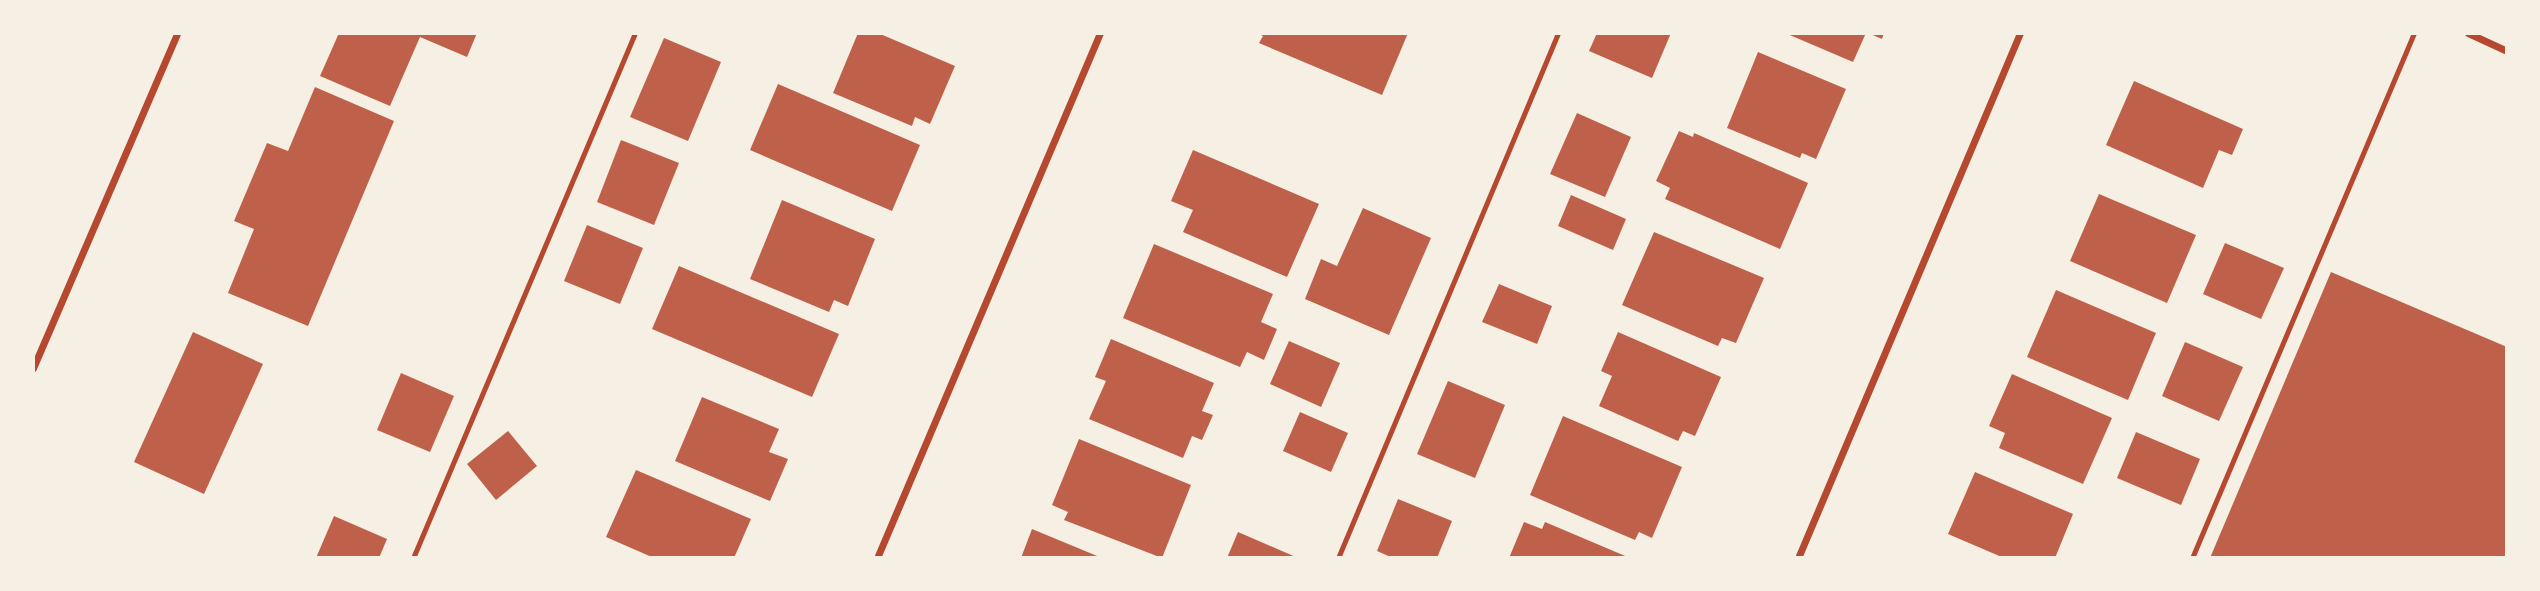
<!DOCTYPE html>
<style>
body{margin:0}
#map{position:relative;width:2540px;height:591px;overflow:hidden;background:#f6efe4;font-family:"DejaVu Sans",sans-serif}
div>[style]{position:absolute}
.building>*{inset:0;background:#bf614a}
.service>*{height:5px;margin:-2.5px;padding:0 2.5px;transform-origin:2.5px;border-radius:2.5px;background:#b5482f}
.minor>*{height:7px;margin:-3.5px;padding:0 3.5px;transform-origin:3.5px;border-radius:3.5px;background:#b5482f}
span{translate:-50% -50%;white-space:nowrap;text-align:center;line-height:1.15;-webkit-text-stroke:7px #f6efe4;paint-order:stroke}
.frame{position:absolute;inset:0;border:35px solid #f6efe4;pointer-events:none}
</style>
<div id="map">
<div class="building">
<div style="clip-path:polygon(339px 33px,477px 33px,467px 57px,420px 37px,390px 106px,320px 76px)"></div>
<div style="clip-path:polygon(858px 33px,878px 33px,955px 66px,930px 124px,915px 117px,912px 126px,833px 93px)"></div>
<div style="clip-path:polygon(1257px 33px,1408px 33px,1382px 95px,1259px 43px,1263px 36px)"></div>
<div style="clip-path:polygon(1597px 33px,1671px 33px,1652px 78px,1589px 51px)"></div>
<div style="clip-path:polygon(1785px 33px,1866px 33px,1853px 62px)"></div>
<div style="clip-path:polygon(1868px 33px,1884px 33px,1882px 39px)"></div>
<div style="clip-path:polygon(664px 38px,721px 62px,688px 141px,630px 117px)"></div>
<div style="clip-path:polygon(1758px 52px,1846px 89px,1816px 159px,1802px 153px,1800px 158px,1727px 128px)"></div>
<div style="clip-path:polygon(2134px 81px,2243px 129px,2232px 155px,2219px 150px,2203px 188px,2106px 145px)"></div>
<div style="clip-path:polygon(778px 84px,920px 145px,892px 211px,750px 150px)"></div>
<div style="clip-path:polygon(315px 87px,394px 121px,308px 326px,228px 293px,254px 229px,234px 221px,267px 143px,288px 151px)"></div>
<div style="clip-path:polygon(1577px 113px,1631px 137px,1605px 197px,1550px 174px)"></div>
<div style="clip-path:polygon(1679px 131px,1693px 137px,1694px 133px,1808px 183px,1780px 249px,1665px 199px,1670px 188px,1656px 181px)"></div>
<div style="clip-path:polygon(621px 140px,679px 163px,654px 225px,597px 202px)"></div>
<div style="clip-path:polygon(1193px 150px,1319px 204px,1287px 277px,1183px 232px,1193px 210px,1171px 201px)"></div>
<div style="clip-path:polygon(2099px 194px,2196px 235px,2167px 303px,2070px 261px)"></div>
<div style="clip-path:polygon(1571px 195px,1626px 219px,1613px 250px,1558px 226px)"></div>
<div style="clip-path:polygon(782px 200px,875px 239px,848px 306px,834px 300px,829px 312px,750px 279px)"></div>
<div style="clip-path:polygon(1363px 208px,1431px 238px,1389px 335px,1305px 299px,1321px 259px,1337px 266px)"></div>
<div style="clip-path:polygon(587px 225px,643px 248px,620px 304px,564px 281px)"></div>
<div style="clip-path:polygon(1654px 232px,1764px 278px,1736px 343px,1722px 338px,1718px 346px,1622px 305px)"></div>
<div style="clip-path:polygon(2225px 243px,2284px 268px,2261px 319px,2203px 294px)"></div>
<div style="clip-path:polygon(1154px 244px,1273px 294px,1261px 322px,1277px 329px,1264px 360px,1247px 352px,1240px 367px,1123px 318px)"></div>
<div style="clip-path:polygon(679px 266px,839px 334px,812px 397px,652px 329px)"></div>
<div style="clip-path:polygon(2331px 272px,2507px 347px,2507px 558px,2210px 558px)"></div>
<div style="clip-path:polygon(1499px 284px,1552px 306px,1537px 344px,1482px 322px)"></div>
<div style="clip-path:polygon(2056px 290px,2156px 333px,2128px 400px,2027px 357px)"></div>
<div style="clip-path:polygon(193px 332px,263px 364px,204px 494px,134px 462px)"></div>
<div style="clip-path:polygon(1618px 332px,1721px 377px,1695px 436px,1683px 431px,1678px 441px,1599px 406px,1612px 376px,1601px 371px)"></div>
<div style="clip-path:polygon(1111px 339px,1214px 383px,1202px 411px,1213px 415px,1202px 440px,1192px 436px,1183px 458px,1089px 419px,1106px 381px,1095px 377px)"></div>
<div style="clip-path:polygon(1289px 341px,1340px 363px,1321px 407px,1270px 384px)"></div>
<div style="clip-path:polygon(2185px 342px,2243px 367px,2219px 421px,2162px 396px)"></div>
<div style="clip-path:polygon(401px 373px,454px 396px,430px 452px,377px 430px)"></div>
<div style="clip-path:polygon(2012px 374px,2112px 418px,2083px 484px,1999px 448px,2005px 433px,1989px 426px)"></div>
<div style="clip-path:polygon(1448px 381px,1505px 405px,1475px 478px,1417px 454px)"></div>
<div style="clip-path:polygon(702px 397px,779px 429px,769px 452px,788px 459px,770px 501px,675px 461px)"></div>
<div style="clip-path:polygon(1300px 412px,1348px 433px,1331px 472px,1283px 451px)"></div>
<div style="clip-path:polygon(1563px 416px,1682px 467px,1652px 538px,1639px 532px,1635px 540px,1530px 495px)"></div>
<div style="clip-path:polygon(508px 431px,537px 466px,496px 500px,467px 464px)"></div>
<div style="clip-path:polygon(2136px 432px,2200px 459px,2181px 505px,2117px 478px)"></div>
<div style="clip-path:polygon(1079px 439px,1191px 485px,1162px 558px,1064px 520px,1068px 512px,1052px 505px)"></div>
<div style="clip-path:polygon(636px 470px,751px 519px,734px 558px,654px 558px,606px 537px)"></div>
<div style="clip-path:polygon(1975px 472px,2073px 514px,2055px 558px,2004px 558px,1948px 534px)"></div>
<div style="clip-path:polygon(1398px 499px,1452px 521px,1437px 558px,1393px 558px,1377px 551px)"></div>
<div style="clip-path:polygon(334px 516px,387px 539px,379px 558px,316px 558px)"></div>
<div style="clip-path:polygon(1524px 522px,1542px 529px,1545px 522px,1630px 558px,1509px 558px)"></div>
<div style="clip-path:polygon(1032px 529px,1102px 558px,1021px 558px)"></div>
<div style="clip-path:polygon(1238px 532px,1298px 558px,1227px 558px)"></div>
</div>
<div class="service">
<div style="left:413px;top:558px;width:570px;rotate:-67.08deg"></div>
<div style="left:1338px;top:558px;width:569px;rotate:-67.26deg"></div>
<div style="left:2192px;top:558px;width:570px;rotate:-67.08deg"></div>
</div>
<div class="minor">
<div style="left:2468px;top:33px;width:43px;rotate:24.8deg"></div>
<div style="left:33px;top:368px;width:365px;rotate:-66.7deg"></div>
<div style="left:877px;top:558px;width:570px;rotate:-66.99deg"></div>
<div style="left:1798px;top:558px;width:570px;rotate:-67.08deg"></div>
</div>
<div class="frame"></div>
</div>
